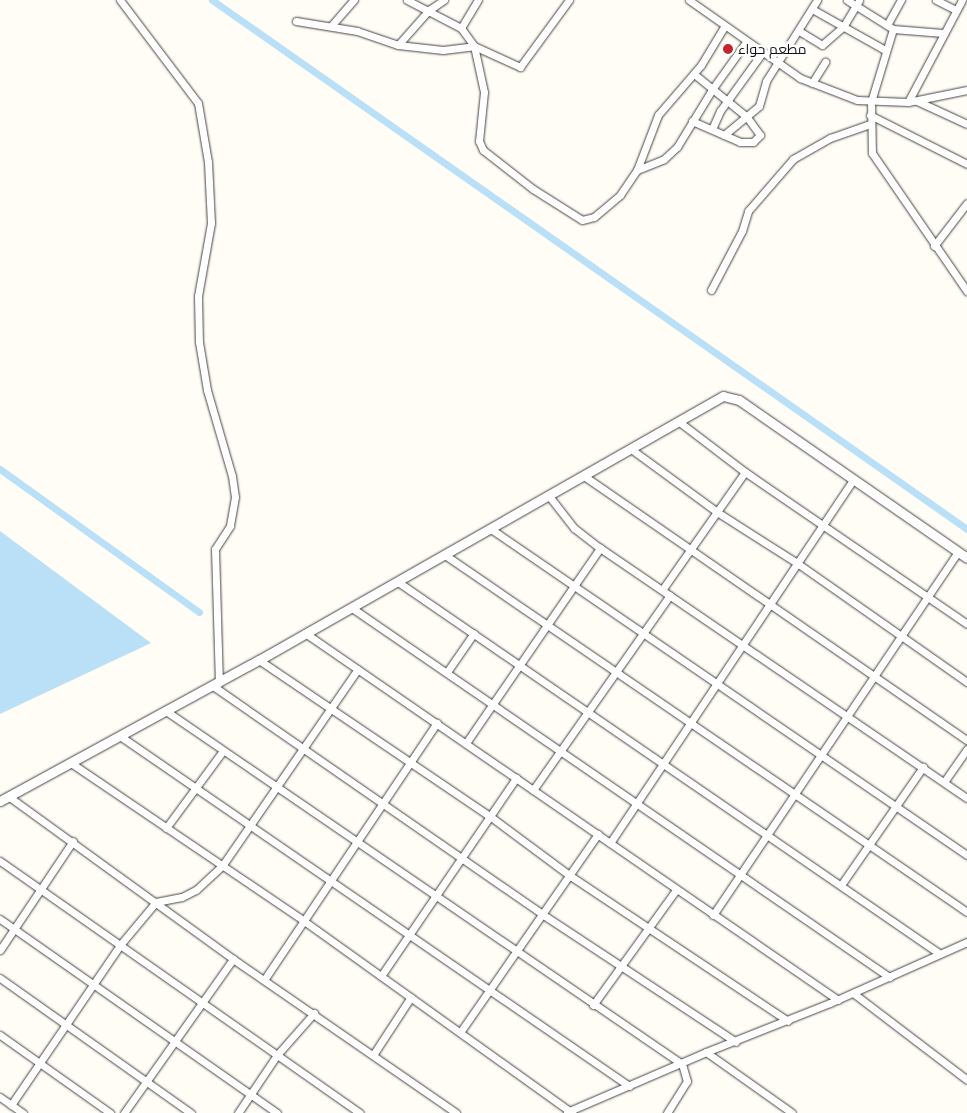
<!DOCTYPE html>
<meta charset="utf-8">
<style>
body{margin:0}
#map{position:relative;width:967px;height:1113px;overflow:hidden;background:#fffdf5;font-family:Lora,Cairo,serif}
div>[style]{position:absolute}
.water>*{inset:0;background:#b9e0f7}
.canal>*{height:7px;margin:-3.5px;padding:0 3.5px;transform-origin:3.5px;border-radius:3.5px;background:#b9e0f7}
.roads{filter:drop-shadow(0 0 1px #444) drop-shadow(0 0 1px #444)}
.minor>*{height:7px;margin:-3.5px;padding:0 3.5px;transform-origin:3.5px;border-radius:3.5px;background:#fff}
.tertiary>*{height:9px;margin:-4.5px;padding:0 4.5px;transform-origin:4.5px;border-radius:4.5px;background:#fff}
.dots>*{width:14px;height:14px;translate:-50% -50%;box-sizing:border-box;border:2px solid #fff;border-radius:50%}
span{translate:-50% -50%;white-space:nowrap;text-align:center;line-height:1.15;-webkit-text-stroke:5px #fff;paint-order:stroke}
.poi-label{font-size:14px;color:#111}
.left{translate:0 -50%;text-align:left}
</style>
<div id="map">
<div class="water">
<div style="clip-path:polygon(0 531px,151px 643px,0 714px)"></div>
</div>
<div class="canal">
<div style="left:212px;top:0;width:922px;rotate:35.02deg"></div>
<div style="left:0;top:469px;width:245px;rotate:35.7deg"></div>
</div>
<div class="roads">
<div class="minor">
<div style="left:120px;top:0;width:129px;rotate:52.9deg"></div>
<div style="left:198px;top:103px;width:60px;rotate:80.4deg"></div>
<div style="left:208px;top:162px;width:61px;rotate:87.2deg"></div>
<div style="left:211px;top:223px;width:74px;rotate:100.1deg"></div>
<div style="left:198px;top:296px;width:46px;rotate:88.8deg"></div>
<div style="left:199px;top:342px;width:49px;rotate:80.5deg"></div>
<div style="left:207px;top:390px;width:90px;rotate:73.8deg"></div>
<div style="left:232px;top:476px;width:21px;rotate:82deg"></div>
<div style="left:235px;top:497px;width:29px;rotate:100deg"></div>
<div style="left:230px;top:526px;width:27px;rotate:123deg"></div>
<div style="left:215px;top:549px;width:134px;rotate:88.3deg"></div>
<div style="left:407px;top:0;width:61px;rotate:27.4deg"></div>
<div style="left:461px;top:28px;width:22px;rotate:54deg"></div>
<div style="left:474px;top:46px;width:47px;rotate:77.7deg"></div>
<div style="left:484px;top:92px;width:49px;rotate:95.8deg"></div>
<div style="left:479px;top:141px;width:10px;rotate:66deg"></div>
<div style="left:483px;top:150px;width:63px;rotate:38deg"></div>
<div style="left:533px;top:189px;width:58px;rotate:32.3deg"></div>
<div style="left:582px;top:220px;width:12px;rotate:-14deg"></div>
<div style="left:594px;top:217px;width:34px;rotate:-40deg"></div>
<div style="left:620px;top:195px;width:30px;rotate:-56deg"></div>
<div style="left:637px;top:170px;width:59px;rotate:-69.1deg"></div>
<div style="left:658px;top:115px;width:66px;rotate:-49.3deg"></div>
<div style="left:701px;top:65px;width:44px;rotate:-58.8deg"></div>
<div style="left:689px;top:0;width:136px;rotate:35.1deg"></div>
<div style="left:800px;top:78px;width:61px;rotate:21.1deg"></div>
<div style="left:857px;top:100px;width:51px;rotate:2.2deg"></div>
<div style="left:908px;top:102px;width:60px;rotate:-11.5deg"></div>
<div style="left:847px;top:0;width:54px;rotate:32.2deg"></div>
<div style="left:893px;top:29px;width:50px;rotate:4.6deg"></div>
<div style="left:936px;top:0;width:22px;rotate:27deg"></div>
<div style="left:812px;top:9px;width:84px;rotate:29.3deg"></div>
<div style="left:296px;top:21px;width:62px;rotate:9.3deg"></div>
<div style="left:357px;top:31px;width:43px;rotate:18.9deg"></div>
<div style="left:398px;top:45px;width:45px;rotate:6.3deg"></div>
<div style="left:443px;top:50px;width:31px;rotate:-7deg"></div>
<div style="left:474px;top:46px;width:51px;rotate:24.5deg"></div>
<div style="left:520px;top:67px;width:83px;rotate:-53.8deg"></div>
<div style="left:887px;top:25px;width:29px;rotate:-61deg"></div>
<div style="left:331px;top:26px;width:35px;rotate:-49deg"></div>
<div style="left:461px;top:28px;width:33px;rotate:-59deg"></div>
<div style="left:893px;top:29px;width:76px;rotate:106.8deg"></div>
<div style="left:871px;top:102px;width:51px;rotate:88.9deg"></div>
<div style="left:872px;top:153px;width:168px;rotate:55.5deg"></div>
<div style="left:799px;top:31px;width:27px;rotate:31deg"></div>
<div style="left:822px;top:45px;width:28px;rotate:-41deg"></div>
<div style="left:843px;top:27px;width:31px;rotate:-59deg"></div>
<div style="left:398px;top:45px;width:47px;rotate:-48.5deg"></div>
<div style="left:429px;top:10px;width:18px;rotate:-34deg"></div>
<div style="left:812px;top:83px;width:25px;rotate:-58deg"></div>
<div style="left:917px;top:101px;width:55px;rotate:24.7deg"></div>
<div style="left:908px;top:102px;width:115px;rotate:-62.1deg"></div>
<div style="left:870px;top:115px;width:109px;rotate:26.8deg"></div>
<div style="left:692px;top:121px;width:52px;rotate:23.6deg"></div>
<div style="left:740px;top:142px;width:13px"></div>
<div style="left:753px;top:142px;width:10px;rotate:-45deg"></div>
<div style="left:760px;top:135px;width:22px;rotate:-126deg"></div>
<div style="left:747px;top:117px;width:68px;rotate:-140.9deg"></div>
<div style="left:712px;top:129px;width:20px;rotate:-66deg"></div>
<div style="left:720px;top:111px;width:72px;rotate:-54.1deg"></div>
<div style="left:724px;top:135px;width:45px;rotate:-39.6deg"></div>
<div style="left:759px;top:106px;width:26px;rotate:-74deg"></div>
<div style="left:766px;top:81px;width:96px;rotate:-57.8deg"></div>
<div style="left:637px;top:170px;width:29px;rotate:-22deg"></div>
<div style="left:664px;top:159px;width:18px;rotate:-43deg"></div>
<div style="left:677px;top:147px;width:69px;rotate:-58.6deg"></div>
<div style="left:713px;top:88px;width:57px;rotate:-54.3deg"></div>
<div style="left:934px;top:246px;width:54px;rotate:-52.5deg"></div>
<div style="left:711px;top:290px;width:67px;rotate:-62.3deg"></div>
<div style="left:742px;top:231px;width:21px;rotate:-73deg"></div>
<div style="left:748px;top:211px;width:69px;rotate:-49.1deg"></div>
<div style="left:793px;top:159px;width:43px;rotate:-29.6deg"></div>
<div style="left:830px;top:138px;width:42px;rotate:-19.3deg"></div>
<div style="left:678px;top:421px;width:84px;rotate:37.3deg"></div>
<div style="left:745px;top:472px;width:269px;rotate:34.4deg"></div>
<div style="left:631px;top:449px;width:107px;rotate:36.2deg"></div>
<div style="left:717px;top:512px;width:95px;rotate:32.5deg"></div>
<div style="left:797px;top:563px;width:208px;rotate:35deg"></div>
<div style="left:584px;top:476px;width:465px;rotate:34.6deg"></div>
<div style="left:549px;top:496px;width:41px;rotate:52deg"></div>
<div style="left:574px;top:528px;width:33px;rotate:38deg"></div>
<div style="left:600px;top:548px;width:444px;rotate:34.3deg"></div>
<div style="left:491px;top:529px;width:577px;rotate:34.41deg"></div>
<div style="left:445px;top:555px;width:632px;rotate:34.37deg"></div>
<div style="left:398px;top:582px;width:657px;rotate:34.46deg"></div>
<div style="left:662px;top:590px;width:144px;rotate:-54.9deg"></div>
<div style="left:352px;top:608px;width:652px;rotate:34.49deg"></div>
<div style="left:305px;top:633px;width:647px;rotate:34.55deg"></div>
<div style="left:259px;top:660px;width:280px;rotate:34.1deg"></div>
<div style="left:491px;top:817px;width:97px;rotate:36.6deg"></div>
<div style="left:569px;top:875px;width:263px;rotate:33.7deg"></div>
<div style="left:447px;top:672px;width:47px;rotate:-55.3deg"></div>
<div style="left:213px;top:686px;width:400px;rotate:34.7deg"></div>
<div style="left:542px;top:914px;width:232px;rotate:33.4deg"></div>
<div style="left:166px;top:711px;width:625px;rotate:34.38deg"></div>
<div style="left:682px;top:1064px;width:18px;rotate:74deg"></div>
<div style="left:687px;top:1081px;width:38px;rotate:122deg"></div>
<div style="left:120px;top:736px;width:618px;rotate:34.51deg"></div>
<div style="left:466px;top:743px;width:237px;rotate:-55.5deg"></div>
<div style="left:71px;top:763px;width:282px;rotate:34.1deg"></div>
<div style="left:304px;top:921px;width:330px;rotate:35.6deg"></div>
<div style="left:944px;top:782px;width:40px;rotate:-55.1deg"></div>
<div style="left:533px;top:790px;width:238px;rotate:-54.9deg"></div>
<div style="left:8px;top:796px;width:278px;rotate:35.9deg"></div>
<div style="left:233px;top:959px;width:271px;rotate:34.6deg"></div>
<div style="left:166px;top:828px;width:94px;rotate:-53.6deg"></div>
<div style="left:610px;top:843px;width:438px;rotate:-56.2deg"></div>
<div style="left:0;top:861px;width:439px;rotate:35deg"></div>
<div style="left:841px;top:885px;width:144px;rotate:-55.2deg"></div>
<div style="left:713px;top:915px;width:438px;rotate:-56deg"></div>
<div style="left:0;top:919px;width:338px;rotate:35deg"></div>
<div style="left:0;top:950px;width:131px;rotate:-56.2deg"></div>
<div style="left:381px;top:976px;width:240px;rotate:-55.7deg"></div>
<div style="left:0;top:978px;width:234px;rotate:35.3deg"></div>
<div style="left:264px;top:980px;width:310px;rotate:-56.1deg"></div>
<div style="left:853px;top:993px;width:143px;rotate:37.3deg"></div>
<div style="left:593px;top:1005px;width:142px;rotate:-54.2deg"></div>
<div style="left:461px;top:1031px;width:240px;rotate:-55.2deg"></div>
<div style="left:0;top:1035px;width:135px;rotate:35.3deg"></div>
<div style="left:706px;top:1052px;width:105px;rotate:35.3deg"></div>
<div style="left:373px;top:1055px;width:69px;rotate:-56.8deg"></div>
<div style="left:0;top:1097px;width:28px;rotate:35deg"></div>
<div style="left:11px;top:1105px;width:194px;rotate:-55.7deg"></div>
<div style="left:120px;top:945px;width:56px;rotate:-50.1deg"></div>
<div style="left:156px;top:902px;width:26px;rotate:-11deg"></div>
<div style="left:182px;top:897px;width:16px;rotate:-27deg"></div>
<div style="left:196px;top:890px;width:35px;rotate:-43deg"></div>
<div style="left:222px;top:866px;width:239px;rotate:-55.4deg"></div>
<div style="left:567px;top:1112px;width:151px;rotate:-23.3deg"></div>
<div style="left:706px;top:1052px;width:133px;rotate:-21.6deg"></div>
<div style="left:830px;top:1003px;width:150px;rotate:-24deg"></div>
<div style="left:124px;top:1113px;width:189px;rotate:-54.7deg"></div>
<div style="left:238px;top:1113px;width:70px;rotate:-56.1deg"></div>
<div style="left:277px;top:1055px;width:56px;rotate:-48.6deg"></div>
</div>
<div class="tertiary">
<div style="left:0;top:801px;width:295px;rotate:-28.6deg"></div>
<div style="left:259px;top:660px;width:534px;rotate:-29.64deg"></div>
<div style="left:723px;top:396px;width:16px;rotate:14deg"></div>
<div style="left:739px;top:400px;width:277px;rotate:34.7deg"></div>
</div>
</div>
<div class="dots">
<div style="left:728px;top:49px;background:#c4262e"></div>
</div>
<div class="poi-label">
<span class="left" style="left:738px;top:49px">مطعم حواء</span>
</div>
</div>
